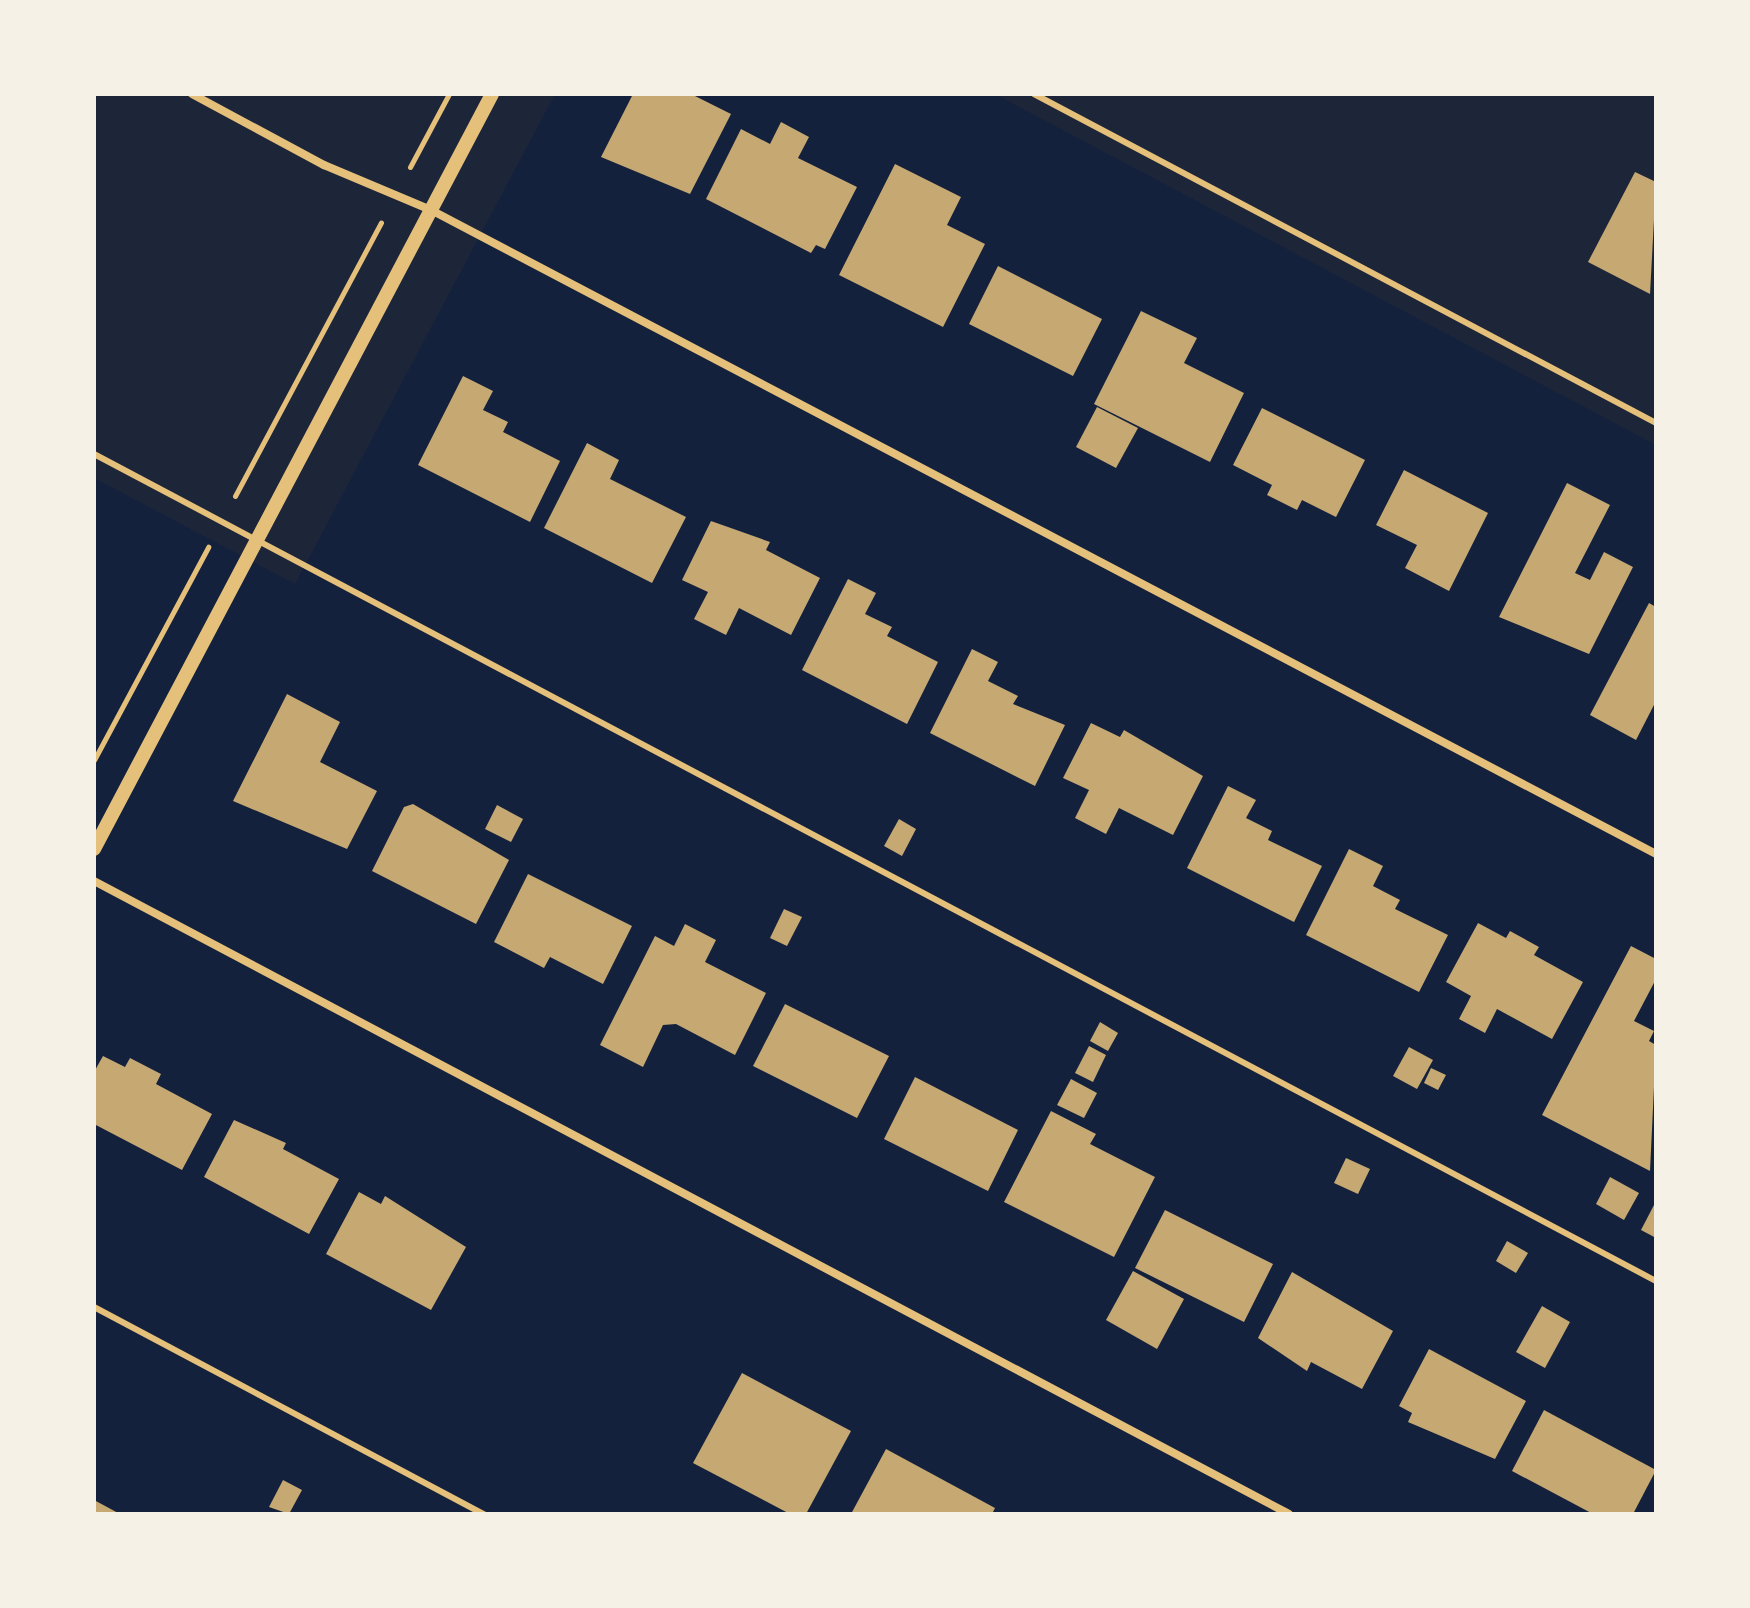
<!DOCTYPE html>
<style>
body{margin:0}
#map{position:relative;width:1750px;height:1608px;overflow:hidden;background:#14213d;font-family:"Public Sans",sans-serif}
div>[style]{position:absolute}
.green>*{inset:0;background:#1d2539}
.building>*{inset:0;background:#c6a872}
.path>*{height:5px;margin:-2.5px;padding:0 2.5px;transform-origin:2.5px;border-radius:2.5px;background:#e5c07b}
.service>*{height:6px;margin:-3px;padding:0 3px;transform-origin:3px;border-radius:3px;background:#e5c07b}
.minor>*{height:8px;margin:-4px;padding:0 4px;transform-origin:4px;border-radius:4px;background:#e5c07b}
.tertiary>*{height:14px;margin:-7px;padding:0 7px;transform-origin:7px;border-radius:7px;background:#e5c07b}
span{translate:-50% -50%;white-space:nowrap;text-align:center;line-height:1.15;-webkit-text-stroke:8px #f6f1e7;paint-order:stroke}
.frame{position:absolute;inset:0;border:96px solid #f6f1e7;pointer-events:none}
</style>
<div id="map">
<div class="green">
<div style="clip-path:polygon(94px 94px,555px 94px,295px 584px,94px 478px)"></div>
<div style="clip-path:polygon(995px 94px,1656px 94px,1656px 445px)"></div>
</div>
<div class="building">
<div style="clip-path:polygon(633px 94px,691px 94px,731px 114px,690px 194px,601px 157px)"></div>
<div style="clip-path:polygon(781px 122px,809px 137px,798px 158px,857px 187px,825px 249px,816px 245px,811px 253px,706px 199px,741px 129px,770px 144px)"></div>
<div style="clip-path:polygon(895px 164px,961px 197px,947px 225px,985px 244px,943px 327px,839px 275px)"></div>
<div style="clip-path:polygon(1635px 172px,1656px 182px,1650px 294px,1588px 262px)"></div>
<div style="clip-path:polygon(998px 266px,1102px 319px,1073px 376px,969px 324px)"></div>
<div style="clip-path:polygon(1141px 311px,1197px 338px,1184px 363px,1244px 393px,1210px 462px,1094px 404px)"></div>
<div style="clip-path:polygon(463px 376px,493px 391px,483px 410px,508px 422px,503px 432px,560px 461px,530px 522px,418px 465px)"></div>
<div style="clip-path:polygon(1097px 407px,1138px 428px,1116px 468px,1076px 447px)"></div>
<div style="clip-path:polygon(1262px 408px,1365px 460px,1336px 517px,1302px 500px,1297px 510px,1267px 495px,1272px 485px,1233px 465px)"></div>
<div style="clip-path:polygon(587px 443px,619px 460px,610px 479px,686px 517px,652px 583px,544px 528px)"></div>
<div style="clip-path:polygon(1404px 470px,1488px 513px,1449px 591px,1405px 568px,1417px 545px,1376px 525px)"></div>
<div style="clip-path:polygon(1567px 483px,1610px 505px,1575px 573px,1590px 580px,1604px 552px,1633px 567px,1589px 654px,1499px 617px)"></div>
<div style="clip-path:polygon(711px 521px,770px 542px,766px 550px,820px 578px,791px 635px,739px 608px,726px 635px,694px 619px,708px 592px,682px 580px)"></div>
<div style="clip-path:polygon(848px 579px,876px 593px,865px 614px,892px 627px,887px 636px,938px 662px,907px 724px,802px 670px)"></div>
<div style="clip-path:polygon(1649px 603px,1656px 607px,1656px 701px,1636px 740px,1590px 715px)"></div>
<div style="clip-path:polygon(972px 649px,998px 662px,988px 681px,1018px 696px,1013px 704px,1065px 725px,1035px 786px,930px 733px)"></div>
<div style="clip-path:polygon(287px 694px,340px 722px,320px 762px,377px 791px,347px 849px,233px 801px)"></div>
<div style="clip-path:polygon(1091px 723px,1120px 737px,1124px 730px,1203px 776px,1173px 835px,1119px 808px,1106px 834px,1075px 818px,1089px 790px,1063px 778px)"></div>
<div style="clip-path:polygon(1228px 786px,1256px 800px,1246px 818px,1272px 831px,1268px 840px,1322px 866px,1294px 922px,1187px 868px)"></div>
<div style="clip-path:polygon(413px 804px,509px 860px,476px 924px,372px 871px,404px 807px)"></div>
<div style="clip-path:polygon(497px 805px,523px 819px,511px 842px,485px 829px)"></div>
<div style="clip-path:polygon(899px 819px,916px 829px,902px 856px,884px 846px)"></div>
<div style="clip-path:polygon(1349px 849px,1383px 866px,1373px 886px,1400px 900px,1395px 909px,1448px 935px,1419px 992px,1306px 935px)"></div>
<div style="clip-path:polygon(528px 874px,632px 926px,603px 984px,550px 957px,544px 968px,494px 942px)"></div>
<div style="clip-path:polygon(784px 909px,802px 917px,787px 946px,770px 938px)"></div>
<div style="clip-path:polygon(1478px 923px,1506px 938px,1510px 931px,1539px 947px,1534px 955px,1583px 982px,1552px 1039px,1497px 1009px,1485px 1033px,1459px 1019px,1471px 996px,1446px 982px)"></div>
<div style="clip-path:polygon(685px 924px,716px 940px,705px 962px,766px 993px,735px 1055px,676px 1024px,663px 1025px,643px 1067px,600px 1045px,655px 936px,674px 946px)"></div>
<div style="clip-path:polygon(1631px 946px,1656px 959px,1656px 979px,1634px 1021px,1654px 1031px,1649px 1041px,1656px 1045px,1650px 1171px,1542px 1115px)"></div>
<div style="clip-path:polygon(785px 1004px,889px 1056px,857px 1118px,753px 1066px)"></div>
<div style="clip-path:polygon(1100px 1022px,1118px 1033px,1108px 1051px,1090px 1041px)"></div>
<div style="clip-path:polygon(1089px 1046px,1106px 1055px,1093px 1082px,1075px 1073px)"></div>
<div style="clip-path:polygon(1409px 1047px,1433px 1060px,1417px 1089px,1393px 1076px)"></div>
<div style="clip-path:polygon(103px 1056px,125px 1067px,130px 1058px,161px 1074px,156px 1084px,212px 1114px,182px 1170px,94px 1124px,94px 1072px)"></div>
<div style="clip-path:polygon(1431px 1068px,1446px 1075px,1438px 1090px,1424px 1083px)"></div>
<div style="clip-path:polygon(915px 1077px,1018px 1130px,988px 1191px,884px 1139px)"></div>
<div style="clip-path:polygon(1071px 1079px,1097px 1093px,1084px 1118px,1057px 1105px)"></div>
<div style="clip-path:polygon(1051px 1111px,1096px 1134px,1090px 1144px,1155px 1177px,1114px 1257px,1004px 1202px)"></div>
<div style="clip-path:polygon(234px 1120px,286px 1143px,283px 1149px,339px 1179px,309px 1234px,204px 1177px)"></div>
<div style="clip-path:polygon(1346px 1158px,1370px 1169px,1358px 1194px,1334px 1183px)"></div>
<div style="clip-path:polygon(1610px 1177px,1639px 1193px,1624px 1220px,1596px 1204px)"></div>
<div style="clip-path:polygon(359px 1192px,381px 1204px,385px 1196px,466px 1247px,431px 1310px,326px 1254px)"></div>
<div style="clip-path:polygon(1654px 1205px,1656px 1206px,1656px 1238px,1641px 1230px)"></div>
<div style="clip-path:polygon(1165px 1210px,1273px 1264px,1244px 1322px,1135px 1268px)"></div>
<div style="clip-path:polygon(1507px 1241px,1528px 1253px,1516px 1273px,1496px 1261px)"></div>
<div style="clip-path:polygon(1133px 1271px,1184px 1299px,1157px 1349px,1106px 1320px)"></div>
<div style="clip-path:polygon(1292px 1272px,1393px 1331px,1362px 1389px,1311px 1362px,1307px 1371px,1258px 1338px)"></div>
<div style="clip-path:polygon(1542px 1306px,1570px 1322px,1545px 1368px,1516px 1352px)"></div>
<div style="clip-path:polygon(1429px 1349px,1526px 1401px,1495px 1459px,1408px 1422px,1412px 1413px,1399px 1406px)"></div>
<div style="clip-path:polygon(742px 1373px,851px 1431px,806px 1514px,790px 1514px,693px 1463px)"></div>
<div style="clip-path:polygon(1544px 1410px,1656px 1470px,1633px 1514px,1593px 1514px,1512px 1471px)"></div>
<div style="clip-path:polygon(886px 1449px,995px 1508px,992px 1514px,851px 1514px)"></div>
<div style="clip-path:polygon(283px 1480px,302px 1490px,289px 1514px,269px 1507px)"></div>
<div style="clip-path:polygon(94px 1500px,120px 1514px,94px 1514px)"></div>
</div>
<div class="path">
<div style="left:410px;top:167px;width:83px;rotate:-61.9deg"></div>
<div style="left:235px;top:496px;width:310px;rotate:-61.9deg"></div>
<div style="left:94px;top:760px;width:242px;rotate:-61.8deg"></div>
</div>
<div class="service">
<div style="left:1034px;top:94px;width:704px;rotate:27.88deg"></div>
<div style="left:94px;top:454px;width:1767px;rotate:27.9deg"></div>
<div style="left:94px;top:1307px;width:442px;rotate:28deg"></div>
</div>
<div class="minor">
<div style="left:192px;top:94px;width:150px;rotate:28.3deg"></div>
<div style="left:324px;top:165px;width:116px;rotate:22.8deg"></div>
<div style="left:431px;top:210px;width:1384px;rotate:27.73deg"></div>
<div style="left:94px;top:881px;width:1352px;rotate:27.91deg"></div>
</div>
<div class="tertiary">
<div style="left:94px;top:849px;width:853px;rotate:-62.2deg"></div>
</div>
<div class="frame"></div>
</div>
